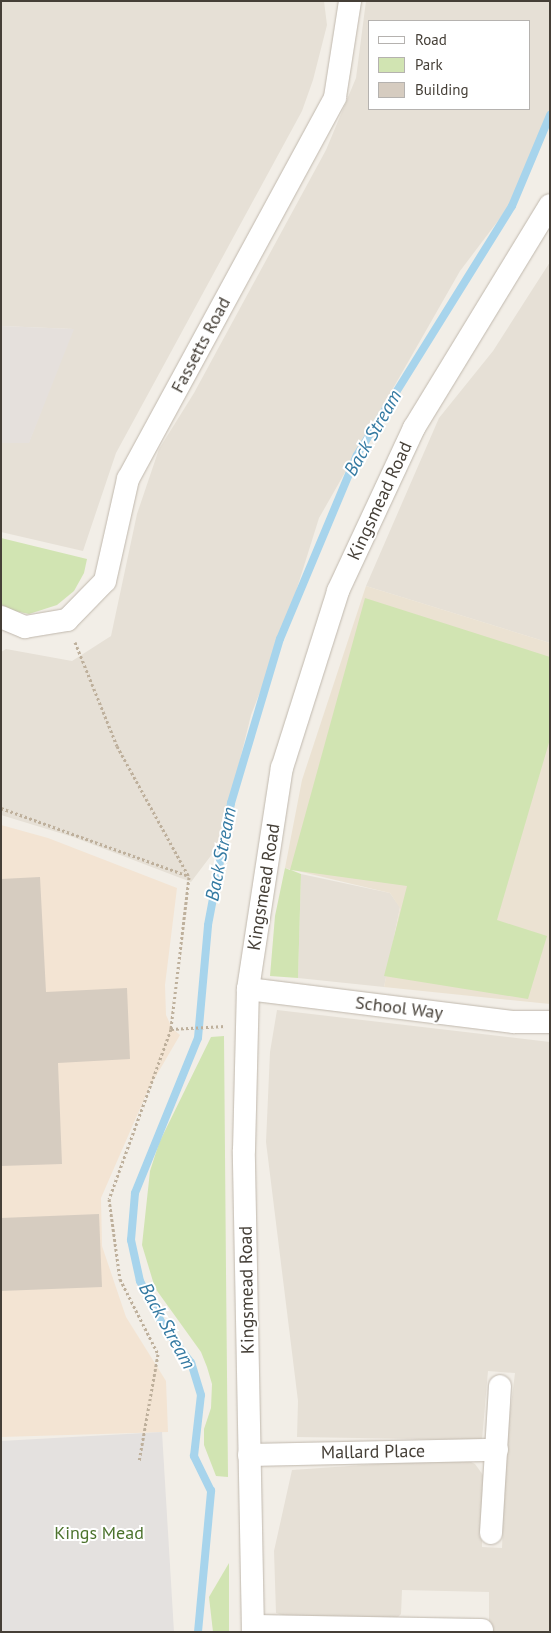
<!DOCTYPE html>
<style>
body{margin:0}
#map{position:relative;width:551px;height:1633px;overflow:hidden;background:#f2eee7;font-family:"PT Sans",sans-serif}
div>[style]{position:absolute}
.residential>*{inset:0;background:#e6e0d6}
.commercial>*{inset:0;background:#f3e4d3}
.industrial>*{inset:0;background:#e5e0dc}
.education>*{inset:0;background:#ebe2d2}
.green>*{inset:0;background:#d1e4b2}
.parking>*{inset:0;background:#e4e1df}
.stream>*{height:8px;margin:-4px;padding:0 4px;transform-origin:4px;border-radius:4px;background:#a7d4ec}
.building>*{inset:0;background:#d6ccc0}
.path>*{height:3px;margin-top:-1.5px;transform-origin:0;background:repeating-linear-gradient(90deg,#beb09c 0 2.5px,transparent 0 5px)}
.roads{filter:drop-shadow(0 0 1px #c0b8ad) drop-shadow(0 0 1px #c0b8ad)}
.minor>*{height:22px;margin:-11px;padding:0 11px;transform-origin:11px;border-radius:11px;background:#fff}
span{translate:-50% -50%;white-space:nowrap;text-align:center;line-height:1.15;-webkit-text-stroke:4px #fff;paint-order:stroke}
.street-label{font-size:18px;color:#453f37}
.park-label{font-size:18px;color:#4c732d}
.water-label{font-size:19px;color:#347aa2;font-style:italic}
.frame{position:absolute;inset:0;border:2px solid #453f37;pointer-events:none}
.legend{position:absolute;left:368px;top:20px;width:162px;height:90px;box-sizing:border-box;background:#fff;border:1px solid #b5b2af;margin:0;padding:6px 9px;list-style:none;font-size:15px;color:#453f37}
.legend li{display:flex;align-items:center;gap:10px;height:25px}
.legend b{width:25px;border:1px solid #b5b2af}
</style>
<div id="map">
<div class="residential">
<div style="clip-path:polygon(1px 1px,324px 1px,327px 25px,313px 80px,302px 111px,116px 453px,83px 551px,1px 532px,1px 443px,29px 442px,73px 329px,1px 326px)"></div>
<div style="clip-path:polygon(evenodd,366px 1px,550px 1px,550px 116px,513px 201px,460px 271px,319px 518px,282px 636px,251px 715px,219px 845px,191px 882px,73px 837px,1px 815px,1px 652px,6px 649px,72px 661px,111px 636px,137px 514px,159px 449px,194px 393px,326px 150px,356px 78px,366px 1px,370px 21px,530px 21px,530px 109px,370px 109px,370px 21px)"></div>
<div style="clip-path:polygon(550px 262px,550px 643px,366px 586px,439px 418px,493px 351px)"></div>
<div style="clip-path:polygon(301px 874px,390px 893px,400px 907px,384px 987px,298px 978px)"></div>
<div style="clip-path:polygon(277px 1010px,550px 1042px,550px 1632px,489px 1632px,489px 1592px,402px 1590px,401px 1614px,397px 1618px,286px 1616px,276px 1613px,274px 1551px,292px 1470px,463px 1458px,475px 1464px,483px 1475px,482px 1547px,502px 1548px,507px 1437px,515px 1373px,488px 1371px,482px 1440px,297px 1437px,298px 1401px,266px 1142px,270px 1052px)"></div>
</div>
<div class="commercial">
<div style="clip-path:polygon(1px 825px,48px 838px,177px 888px,165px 985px,166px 1015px,172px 1028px,180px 1035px,149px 1088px,101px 1198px,102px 1246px,126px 1317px,166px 1381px,168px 1432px,1px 1437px)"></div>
</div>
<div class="industrial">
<div style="clip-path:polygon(1px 326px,74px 329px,29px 443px,1px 443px)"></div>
</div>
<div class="education">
<div style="clip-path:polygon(366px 586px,550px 643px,550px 1004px,384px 987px,400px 908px,390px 893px,285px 868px,302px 780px)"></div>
</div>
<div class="green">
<div style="clip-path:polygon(1px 538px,87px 559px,84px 573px,74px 591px,57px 605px,29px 614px,10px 610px,1px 604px)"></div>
<div style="clip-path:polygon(365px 598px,550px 657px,550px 739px,497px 920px,547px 936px,528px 999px,384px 976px,407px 886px,291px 870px,301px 874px,298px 978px,270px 976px,275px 916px,285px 868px,290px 870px)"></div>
<div style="clip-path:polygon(224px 1036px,226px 1271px,228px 1477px,216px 1476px,204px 1445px,204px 1429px,211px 1408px,212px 1384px,207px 1367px,201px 1352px,155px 1288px,142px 1245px,150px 1171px,159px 1143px,211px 1037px)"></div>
<div style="clip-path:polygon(229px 1563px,229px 1632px,213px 1632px,209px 1597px)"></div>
</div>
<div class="parking">
<div style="clip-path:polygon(162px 1432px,174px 1632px,1px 1632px,1px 1441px)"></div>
</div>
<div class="stream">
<div style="left:198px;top:1632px;width:142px;rotate:-84.7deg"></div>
<div style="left:211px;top:1491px;width:39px;rotate:-116deg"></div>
<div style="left:194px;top:1456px;width:61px;rotate:-83.5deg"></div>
<div style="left:201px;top:1395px;width:34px;rotate:-107deg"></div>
<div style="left:191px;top:1363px;width:45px;rotate:-126.9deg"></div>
<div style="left:164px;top:1327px;width:52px;rotate:-117.6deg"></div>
<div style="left:140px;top:1281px;width:42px;rotate:-102.4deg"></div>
<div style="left:131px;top:1240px;width:47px;rotate:-85.1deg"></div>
<div style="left:135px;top:1193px;width:167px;rotate:-67.9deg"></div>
<div style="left:198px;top:1038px;width:113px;rotate:-84.9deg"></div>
<div style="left:208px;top:925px;width:124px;rotate:-79.3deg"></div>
<div style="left:231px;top:803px;width:171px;rotate:-73.4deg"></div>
<div style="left:280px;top:639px;width:199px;rotate:-67.3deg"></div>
<div style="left:357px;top:455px;width:293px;rotate:-58.1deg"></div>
<div style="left:512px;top:206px;width:99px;rotate:-67.3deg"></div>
</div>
<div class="building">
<div style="clip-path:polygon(40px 877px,46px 992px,127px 988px,130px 1059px,58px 1063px,62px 1164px,1px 1166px,1px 879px)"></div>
<div style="clip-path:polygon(99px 1214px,102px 1287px,1px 1291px,1px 1218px)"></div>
</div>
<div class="path">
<div style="left:75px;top:642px;width:112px;rotate:68deg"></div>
<div style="left:117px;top:746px;width:149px;rotate:61.2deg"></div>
<div style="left:189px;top:877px;width:153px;rotate:96.8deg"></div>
<div style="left:171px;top:1029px;width:181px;rotate:110deg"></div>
<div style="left:109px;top:1199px;width:81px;rotate:82.2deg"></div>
<div style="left:120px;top:1279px;width:84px;rotate:63.1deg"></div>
<div style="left:158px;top:1354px;width:110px;rotate:100deg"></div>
<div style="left:1px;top:808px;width:200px;rotate:19.9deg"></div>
<div style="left:171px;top:1029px;width:54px;rotate:-3.2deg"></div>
</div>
<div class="roads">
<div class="minor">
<div style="left:1px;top:617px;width:26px;rotate:23deg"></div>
<div style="left:25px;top:627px;width:43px;rotate:-9.5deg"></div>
<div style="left:67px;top:620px;width:54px;rotate:-45.7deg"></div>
<div style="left:105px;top:581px;width:105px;rotate:-77.3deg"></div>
<div style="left:128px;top:479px;width:434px;rotate:-61.5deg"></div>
<div style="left:335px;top:97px;width:97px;rotate:-81.1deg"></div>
<div style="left:248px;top:989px;width:268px;rotate:7.1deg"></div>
<div style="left:514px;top:1022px;width:36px"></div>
<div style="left:249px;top:1455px;width:248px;rotate:-1.2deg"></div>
<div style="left:491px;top:1533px;width:147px;rotate:-86.5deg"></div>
<div style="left:253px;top:1626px;width:229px;rotate:1deg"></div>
<div style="left:253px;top:1632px;width:482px;rotate:-91.1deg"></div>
<div style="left:244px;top:1150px;width:161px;rotate:-88.6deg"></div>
<div style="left:248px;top:989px;width:224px;rotate:-81.3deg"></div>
<div style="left:282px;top:768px;width:186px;rotate:-72.4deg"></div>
<div style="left:338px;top:591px;width:180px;rotate:-65deg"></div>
<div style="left:414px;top:428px;width:261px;rotate:-58.6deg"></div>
</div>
</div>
<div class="street-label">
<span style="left:201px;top:345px;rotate:-62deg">Fassetts Road</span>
<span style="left:380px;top:501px;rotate:-65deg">Kingsmead Road</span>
<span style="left:264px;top:887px;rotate:-81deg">Kingsmead Road</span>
<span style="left:399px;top:1008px;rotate:7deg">School Way</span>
<span style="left:247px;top:1290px;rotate:-91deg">Kingsmead Road</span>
<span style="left:373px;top:1452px;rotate:-1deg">Mallard Place</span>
</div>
<div class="park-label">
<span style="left:99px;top:1533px">Kings Mead</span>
</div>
<div class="water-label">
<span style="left:373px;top:433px;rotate:-60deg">Back Stream</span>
<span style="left:221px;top:854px;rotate:-79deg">Back Stream</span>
<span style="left:167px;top:1326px;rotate:61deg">Back Stream</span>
</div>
<div class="frame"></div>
<ul class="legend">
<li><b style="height:6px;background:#fff"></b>Road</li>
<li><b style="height:14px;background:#d1e4b2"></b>Park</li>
<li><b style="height:14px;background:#d6ccc0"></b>Building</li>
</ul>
</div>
